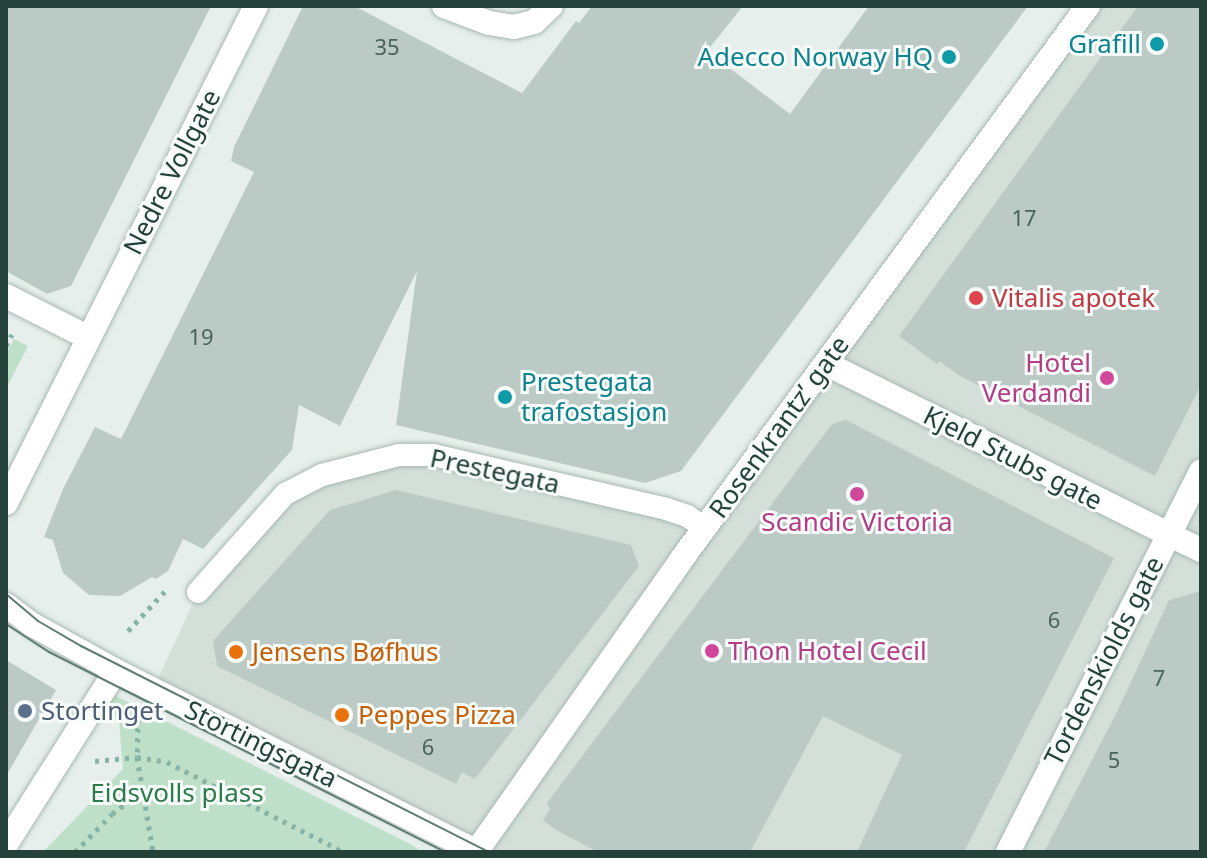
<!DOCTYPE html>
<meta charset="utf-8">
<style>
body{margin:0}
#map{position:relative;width:1207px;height:858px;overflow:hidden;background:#e6efeb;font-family:"Noto Sans",sans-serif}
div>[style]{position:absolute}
.built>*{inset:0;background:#d4dfda}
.green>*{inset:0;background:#bfe0c8}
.building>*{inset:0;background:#bbcac4}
.path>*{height:5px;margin-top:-2.5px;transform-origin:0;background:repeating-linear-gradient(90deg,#86b3a5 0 4px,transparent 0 10px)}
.roads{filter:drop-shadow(0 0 2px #a8b8b2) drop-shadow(0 0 2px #a8b8b2)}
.service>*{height:22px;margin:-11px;padding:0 11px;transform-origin:11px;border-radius:11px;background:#fff}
.pedestrian>*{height:24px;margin:-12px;padding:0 12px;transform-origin:12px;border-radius:12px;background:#fff}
.minor>*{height:24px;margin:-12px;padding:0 12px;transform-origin:12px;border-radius:12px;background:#fff}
.tram>*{height:2px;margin:-1px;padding:0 1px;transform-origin:1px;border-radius:1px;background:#5f7d75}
.dots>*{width:22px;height:22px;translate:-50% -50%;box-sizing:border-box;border:4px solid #f7fbf9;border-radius:50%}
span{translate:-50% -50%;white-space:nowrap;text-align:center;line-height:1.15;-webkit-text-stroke:6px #f7fbf9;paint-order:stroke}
.number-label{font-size:22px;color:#4a645c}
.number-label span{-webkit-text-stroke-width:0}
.culture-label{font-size:26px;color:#0d838f}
.right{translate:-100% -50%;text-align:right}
.left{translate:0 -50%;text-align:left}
.street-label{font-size:26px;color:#24423a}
.health-label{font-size:26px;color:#be3a42}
.hotel-label{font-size:26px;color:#b23c85}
.food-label{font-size:26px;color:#c56008}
.service-label{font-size:26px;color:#4e5e75}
.park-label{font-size:26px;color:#2d7a4b}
.frame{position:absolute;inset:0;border:8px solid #24423a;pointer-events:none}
</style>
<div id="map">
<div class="built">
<div style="clip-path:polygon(1088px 6px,1201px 6px,1201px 852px,478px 852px,153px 690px,198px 592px,285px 494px,399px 455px,705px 528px)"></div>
</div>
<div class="green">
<div style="clip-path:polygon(14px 339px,28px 346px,6px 389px,6px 354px)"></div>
<div style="clip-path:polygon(104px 690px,412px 845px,422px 852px,43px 852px,123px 769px,119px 720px,94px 706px)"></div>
</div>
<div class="building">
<div style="clip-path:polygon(6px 6px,211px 6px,71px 286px,47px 294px,6px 271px)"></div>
<div style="clip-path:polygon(303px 6px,354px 6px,522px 93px,576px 21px,579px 23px,592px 6px,743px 6px,707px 51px,790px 114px,869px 6px,1028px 6px,681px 471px,645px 483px,396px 425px,417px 271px,340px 426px,299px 405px,292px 450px,203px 549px,183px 539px,168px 571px,156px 579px,152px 577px,120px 596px,89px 595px,63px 573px,53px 540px,44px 537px,63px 489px,95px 427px,121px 439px,254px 172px,231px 161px,234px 147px)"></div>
<div style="clip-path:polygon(1138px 6px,1201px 6px,1201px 385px,1155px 476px,960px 376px,939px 361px,937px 364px,899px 336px)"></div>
<div style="clip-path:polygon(846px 420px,1114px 558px,964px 852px,857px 852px,902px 755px,823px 716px,750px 852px,598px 852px,556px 830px,543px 820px,550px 809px,547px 803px,832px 424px)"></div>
<div style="clip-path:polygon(396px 490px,631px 545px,639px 566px,475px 779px,462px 772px,456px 784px,217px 666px,213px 641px,330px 510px)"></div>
<div style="clip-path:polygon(1201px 591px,1201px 852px,1044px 852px,1116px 714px,1169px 600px)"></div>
<div style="clip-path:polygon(6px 660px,56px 690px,6px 776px)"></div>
</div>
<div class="path">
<div style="left:6px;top:346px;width:13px;rotate:-63deg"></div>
<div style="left:128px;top:631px;width:57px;rotate:-47.1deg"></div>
<div style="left:138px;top:718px;width:39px;rotate:91deg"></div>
<div style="left:137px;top:757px;width:96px;rotate:80.4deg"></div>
<div style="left:95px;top:761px;width:42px;rotate:-5.4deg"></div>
<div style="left:137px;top:757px;width:30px;rotate:9deg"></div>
<div style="left:167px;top:762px;width:199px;rotate:27deg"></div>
<div style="left:75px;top:852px;width:53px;rotate:-45.8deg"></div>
<div style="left:112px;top:814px;width:39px;rotate:-37deg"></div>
</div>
<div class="roads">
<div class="service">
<div style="left:198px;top:592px;width:131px;rotate:-48.4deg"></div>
<div style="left:285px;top:494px;width:42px;rotate:-27.2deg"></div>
<div style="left:322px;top:475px;width:80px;rotate:-14.6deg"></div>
<div style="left:399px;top:455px;width:34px"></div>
<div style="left:433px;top:455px;width:239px;rotate:13deg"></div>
<div style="left:666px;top:509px;width:22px;rotate:18deg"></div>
<div style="left:687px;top:516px;width:22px;rotate:34deg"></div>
</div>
<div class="pedestrian">
<div style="left:6px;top:296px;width:91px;rotate:26.8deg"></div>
<div style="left:1168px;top:534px;width:37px;rotate:26deg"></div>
<div style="left:6px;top:844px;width:205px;rotate:-57.6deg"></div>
</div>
<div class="minor">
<div style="left:444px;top:6px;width:48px;rotate:20.7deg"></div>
<div style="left:489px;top:23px;width:25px;rotate:9deg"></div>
<div style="left:514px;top:27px;width:21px;rotate:-14deg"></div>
<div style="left:534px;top:22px;width:23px;rotate:-43deg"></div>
<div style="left:827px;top:364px;width:381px;rotate:26.5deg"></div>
<div style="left:6px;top:503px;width:556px;rotate:-63.3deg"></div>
<div style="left:6px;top:605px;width:34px;rotate:37deg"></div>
<div style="left:33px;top:625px;width:95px;rotate:29deg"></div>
<div style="left:116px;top:671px;width:405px;rotate:26.6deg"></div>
<div style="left:476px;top:852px;width:357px;rotate:-54.9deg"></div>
<div style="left:681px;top:560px;width:687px;rotate:-53.7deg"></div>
<div style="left:1008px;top:852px;width:427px;rotate:-63.1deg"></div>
</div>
</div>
<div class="tram">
<div style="left:6px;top:594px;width:42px;rotate:40.2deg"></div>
<div style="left:38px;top:621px;width:50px;rotate:30.2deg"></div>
<div style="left:81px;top:646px;width:456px;rotate:26.8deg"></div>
<div style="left:6px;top:624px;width:51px;rotate:33.1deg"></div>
<div style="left:49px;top:652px;width:444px;rotate:26.8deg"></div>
</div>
<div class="dots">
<div style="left:1157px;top:44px;background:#0f9aa8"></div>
<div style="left:949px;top:57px;background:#0f9aa8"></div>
<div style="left:976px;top:298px;background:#e0444e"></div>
<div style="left:1107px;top:378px;background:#d1479c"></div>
<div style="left:505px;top:397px;background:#0f9aa8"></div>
<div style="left:857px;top:494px;background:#d1479c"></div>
<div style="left:712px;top:651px;background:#d1479c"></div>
<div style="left:236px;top:652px;background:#e8710a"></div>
<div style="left:25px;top:711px;background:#5c6f8a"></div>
<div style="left:342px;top:715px;background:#e8710a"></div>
</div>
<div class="number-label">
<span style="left:387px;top:47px">35</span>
<span style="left:1024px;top:218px">17</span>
<span style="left:201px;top:337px">19</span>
<span style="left:1054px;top:620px">6</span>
<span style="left:1159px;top:678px">7</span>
<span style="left:428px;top:747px">6</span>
<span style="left:1114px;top:760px">5</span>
</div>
<div class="culture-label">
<span class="right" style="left:1141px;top:44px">Grafill</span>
<span class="right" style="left:933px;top:57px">Adecco Norway HQ</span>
<span class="left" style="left:521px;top:397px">Prestegata<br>trafostasjon</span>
</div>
<div class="street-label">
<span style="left:172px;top:172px;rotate:-63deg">Nedre Vollgate</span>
<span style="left:779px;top:427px;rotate:-54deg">Rosenkrantz’ gate</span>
<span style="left:1013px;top:458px;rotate:27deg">Kjeld Stubs gate</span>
<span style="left:495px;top:471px;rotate:12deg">Prestegata</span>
<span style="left:1104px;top:661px;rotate:-63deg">Tordenskiolds gate</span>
<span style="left:261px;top:744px;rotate:26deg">Stortingsgata</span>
</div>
<div class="health-label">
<span class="left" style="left:992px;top:298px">Vitalis apotek</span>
</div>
<div class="hotel-label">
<span class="right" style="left:1091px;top:378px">Hotel<br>Verdandi</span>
<span style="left:857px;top:522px">Scandic Victoria</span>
<span class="left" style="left:728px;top:651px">Thon Hotel Cecil</span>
</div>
<div class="food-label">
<span class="left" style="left:252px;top:652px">Jensens Bøfhus</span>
<span class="left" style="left:358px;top:715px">Peppes Pizza</span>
</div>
<div class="service-label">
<span class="left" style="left:41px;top:711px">Stortinget</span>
</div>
<div class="park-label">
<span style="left:177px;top:793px">Eidsvolls plass</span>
</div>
<div class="frame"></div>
</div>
